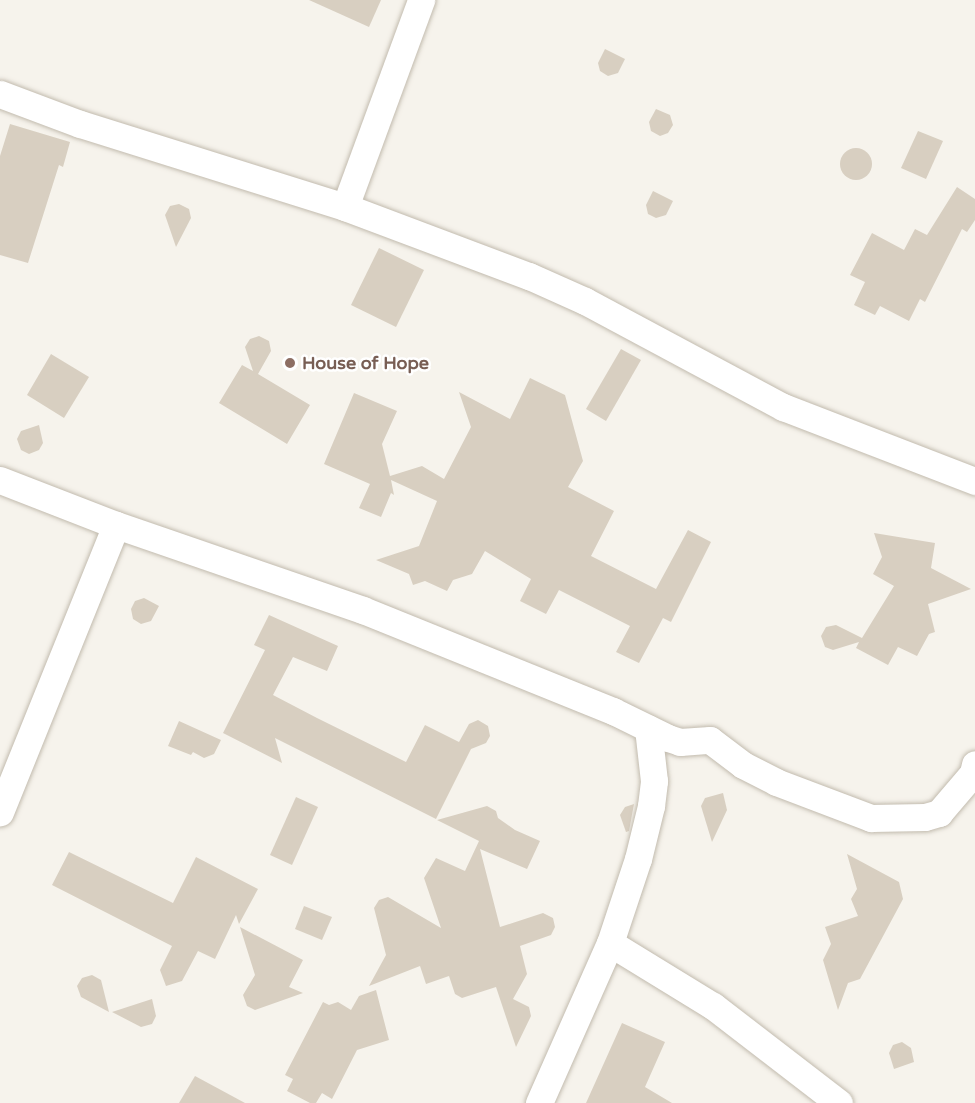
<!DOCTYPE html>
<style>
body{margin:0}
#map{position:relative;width:975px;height:1103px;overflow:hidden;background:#f6f3ec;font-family:"Varela Round",sans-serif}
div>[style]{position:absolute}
.building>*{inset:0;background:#d8cfc1}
.round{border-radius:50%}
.roads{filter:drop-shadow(0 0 2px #c2bbae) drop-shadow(0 0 2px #c2bbae)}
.minor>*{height:27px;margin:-13.5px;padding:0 13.5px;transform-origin:13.5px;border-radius:13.5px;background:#fff}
.dots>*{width:16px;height:16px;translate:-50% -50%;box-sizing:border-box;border:3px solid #fff;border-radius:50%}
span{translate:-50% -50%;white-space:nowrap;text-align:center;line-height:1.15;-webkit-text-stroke:5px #fff;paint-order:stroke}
.education-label{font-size:18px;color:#785e54;font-weight:700}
.left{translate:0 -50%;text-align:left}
</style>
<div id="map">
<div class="building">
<div style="clip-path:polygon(309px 0,381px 0,369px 27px)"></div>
<div style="clip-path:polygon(605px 49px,625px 59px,618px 73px,608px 76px,600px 71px,598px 63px)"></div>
<div style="clip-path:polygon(656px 109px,670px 115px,673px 125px,668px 133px,660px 136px,651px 131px,649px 122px)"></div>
<div style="clip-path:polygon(10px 124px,70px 142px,63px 167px,59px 165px,28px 263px,0 255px,0 156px)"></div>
<div style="clip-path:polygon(918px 131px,943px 141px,926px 179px,901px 168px)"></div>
<div class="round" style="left:840px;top:148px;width:32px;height:32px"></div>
<div style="clip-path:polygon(957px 187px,975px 199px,975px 220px,967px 232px,962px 229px,925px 302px,920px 299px,909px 321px,880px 306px,875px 315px,854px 305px,865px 282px,850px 275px,872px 233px,904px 250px,915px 229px,927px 235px)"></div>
<div style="clip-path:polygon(653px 191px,673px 201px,666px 215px,656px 218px,648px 214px,646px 205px)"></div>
<div style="clip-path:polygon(179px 204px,189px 209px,191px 218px,176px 247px,165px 215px,170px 206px)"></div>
<div style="clip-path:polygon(379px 248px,424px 270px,396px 327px,351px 305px)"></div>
<div style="clip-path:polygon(259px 336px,269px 341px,271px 351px,258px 374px,310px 405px,287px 444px,219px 403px,242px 365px,253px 371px,245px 347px,250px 339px)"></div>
<div style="clip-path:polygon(621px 349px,641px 360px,606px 421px,586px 409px)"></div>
<div style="clip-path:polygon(51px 354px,89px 377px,64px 418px,27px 395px)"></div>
<div style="clip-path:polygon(530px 378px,565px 395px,583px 461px,568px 487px,614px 511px,591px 556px,656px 589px,688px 530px,711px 542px,671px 622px,663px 618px,639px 663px,616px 652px,630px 626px,559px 590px,546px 614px,520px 601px,531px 579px,485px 551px,472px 574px,453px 580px,447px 591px,425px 581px,413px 585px,409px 574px,376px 560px,419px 546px,437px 501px,391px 480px,394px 495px,391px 493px,381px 517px,359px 508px,370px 484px,324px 464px,354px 393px,397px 411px,382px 444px,390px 476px,422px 466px,444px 479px,471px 427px,459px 392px,510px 419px)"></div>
<div style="clip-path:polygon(39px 425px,43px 443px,39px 450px,29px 454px,21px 450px,17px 439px,21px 431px)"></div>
<div style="clip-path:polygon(874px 533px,935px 543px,931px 568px,971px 589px,928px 604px,935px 632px,929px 634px,917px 656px,898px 647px,888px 665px,856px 648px,859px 642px,833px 650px,825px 647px,821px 636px,826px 627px,836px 625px,862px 638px,894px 586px,873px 574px,882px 557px)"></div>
<div style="clip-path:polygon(144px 598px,159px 606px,151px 621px,141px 624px,133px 619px,131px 609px,135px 601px)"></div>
<div style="clip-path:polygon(269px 615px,338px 646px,327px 671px,293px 657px,273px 695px,317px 718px,406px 762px,425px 725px,459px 742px,469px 724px,478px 720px,488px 726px,490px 736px,486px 743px,471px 749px,436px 819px,275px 738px,282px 763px,223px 733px,265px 650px,254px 645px)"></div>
<div style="clip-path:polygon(179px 721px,221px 740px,214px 754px,204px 758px,193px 752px,191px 755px,168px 746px)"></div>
<div style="clip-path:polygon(723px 793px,727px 810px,712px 842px,701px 806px,705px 798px)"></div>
<div style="clip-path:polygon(296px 797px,318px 807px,292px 865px,270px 855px)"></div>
<div style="clip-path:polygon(634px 804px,629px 831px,626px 832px,620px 815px,625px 807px)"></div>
<div style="clip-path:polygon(487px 806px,496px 811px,498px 818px,515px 830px,540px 841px,527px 869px,480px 849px,500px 927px,543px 913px,553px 918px,555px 927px,551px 935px,520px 946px,527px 974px,513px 999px,529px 1007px,531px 1016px,516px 1047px,496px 987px,462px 998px,455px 994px,449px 976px,426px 984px,420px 966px,369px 986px,386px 955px,374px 908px,379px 900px,388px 897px,441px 928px,424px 878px,436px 858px,465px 871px,479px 841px,437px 820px)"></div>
<div style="clip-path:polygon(69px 852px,173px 903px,196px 857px,258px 889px,239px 924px,236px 915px,215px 959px,198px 951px,182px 981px,166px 986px,160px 970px,172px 946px,52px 885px)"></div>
<div style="clip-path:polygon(847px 854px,899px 882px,903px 899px,860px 979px,848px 983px,838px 1010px,823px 960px,831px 944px,825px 927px,858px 916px,851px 899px,857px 889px)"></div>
<div style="clip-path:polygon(304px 906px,332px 917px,322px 940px,295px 929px)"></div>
<div style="clip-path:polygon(240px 927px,303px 960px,289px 987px,303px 993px,255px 1010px,247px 1006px,243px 995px,255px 975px)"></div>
<div style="clip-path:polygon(92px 975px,101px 980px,109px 1012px,81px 997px,77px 986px,82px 978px)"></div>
<div style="clip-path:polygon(376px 990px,389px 1040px,357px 1050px,332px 1099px,322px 1093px,316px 1103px,310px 1103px,287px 1091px,293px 1079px,285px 1075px,323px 1002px,329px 1005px,338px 1002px,351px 1010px,359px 996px)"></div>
<div style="clip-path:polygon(152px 999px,156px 1016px,152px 1024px,141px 1027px,112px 1012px)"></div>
<div style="clip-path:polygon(622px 1023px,665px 1042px,645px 1087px,672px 1103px,586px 1103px)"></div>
<div style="clip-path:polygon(902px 1042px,911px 1048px,914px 1062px,894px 1069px,889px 1053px,893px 1045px)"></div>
<div style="clip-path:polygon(195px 1076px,245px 1103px,179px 1103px)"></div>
</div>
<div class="roads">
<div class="minor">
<div style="left:0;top:94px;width:85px;rotate:20.6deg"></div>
<div style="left:80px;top:124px;width:278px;rotate:17.4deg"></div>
<div style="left:345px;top:207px;width:197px;rotate:20.6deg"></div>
<div style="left:529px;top:276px;width:61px;rotate:24.1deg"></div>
<div style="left:585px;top:301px;width:225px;rotate:28.2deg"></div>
<div style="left:783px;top:407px;width:206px;rotate:21.1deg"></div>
<div style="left:345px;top:207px;width:221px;rotate:-69.8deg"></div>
<div style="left:0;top:480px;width:124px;rotate:21.2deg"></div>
<div style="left:116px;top:525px;width:310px;rotate:112deg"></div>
<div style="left:116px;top:525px;width:261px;rotate:19deg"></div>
<div style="left:363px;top:610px;width:270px;rotate:22deg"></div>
<div style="left:613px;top:711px;width:61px;rotate:26.1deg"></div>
<div style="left:668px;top:738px;width:13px;rotate:18deg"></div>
<div style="left:680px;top:742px;width:30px;rotate:-4deg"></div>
<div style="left:710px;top:740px;width:41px;rotate:37.1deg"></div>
<div style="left:743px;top:765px;width:37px;rotate:27deg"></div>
<div style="left:776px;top:782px;width:102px;rotate:20.8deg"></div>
<div style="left:871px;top:818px;width:54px;rotate:-1.1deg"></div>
<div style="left:925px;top:817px;width:15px;rotate:-16deg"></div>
<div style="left:939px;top:813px;width:52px;rotate:-49.6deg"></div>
<div style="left:973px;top:773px;width:9px;rotate:-77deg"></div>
<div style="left:610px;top:943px;width:121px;rotate:31.5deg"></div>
<div style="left:713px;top:1006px;width:159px;rotate:37.6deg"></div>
<div style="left:539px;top:1103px;width:175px;rotate:-66.1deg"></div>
<div style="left:610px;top:943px;width:89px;rotate:-71.6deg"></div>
<div style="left:638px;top:859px;width:55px;rotate:-76.2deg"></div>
<div style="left:651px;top:806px;width:25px;rotate:-83deg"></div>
<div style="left:654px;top:781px;width:53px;rotate:-96.5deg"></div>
</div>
</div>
<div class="dots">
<div style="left:290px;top:363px;background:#8d6e63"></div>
</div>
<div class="education-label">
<span class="left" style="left:302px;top:363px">House of Hope</span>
</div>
</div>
